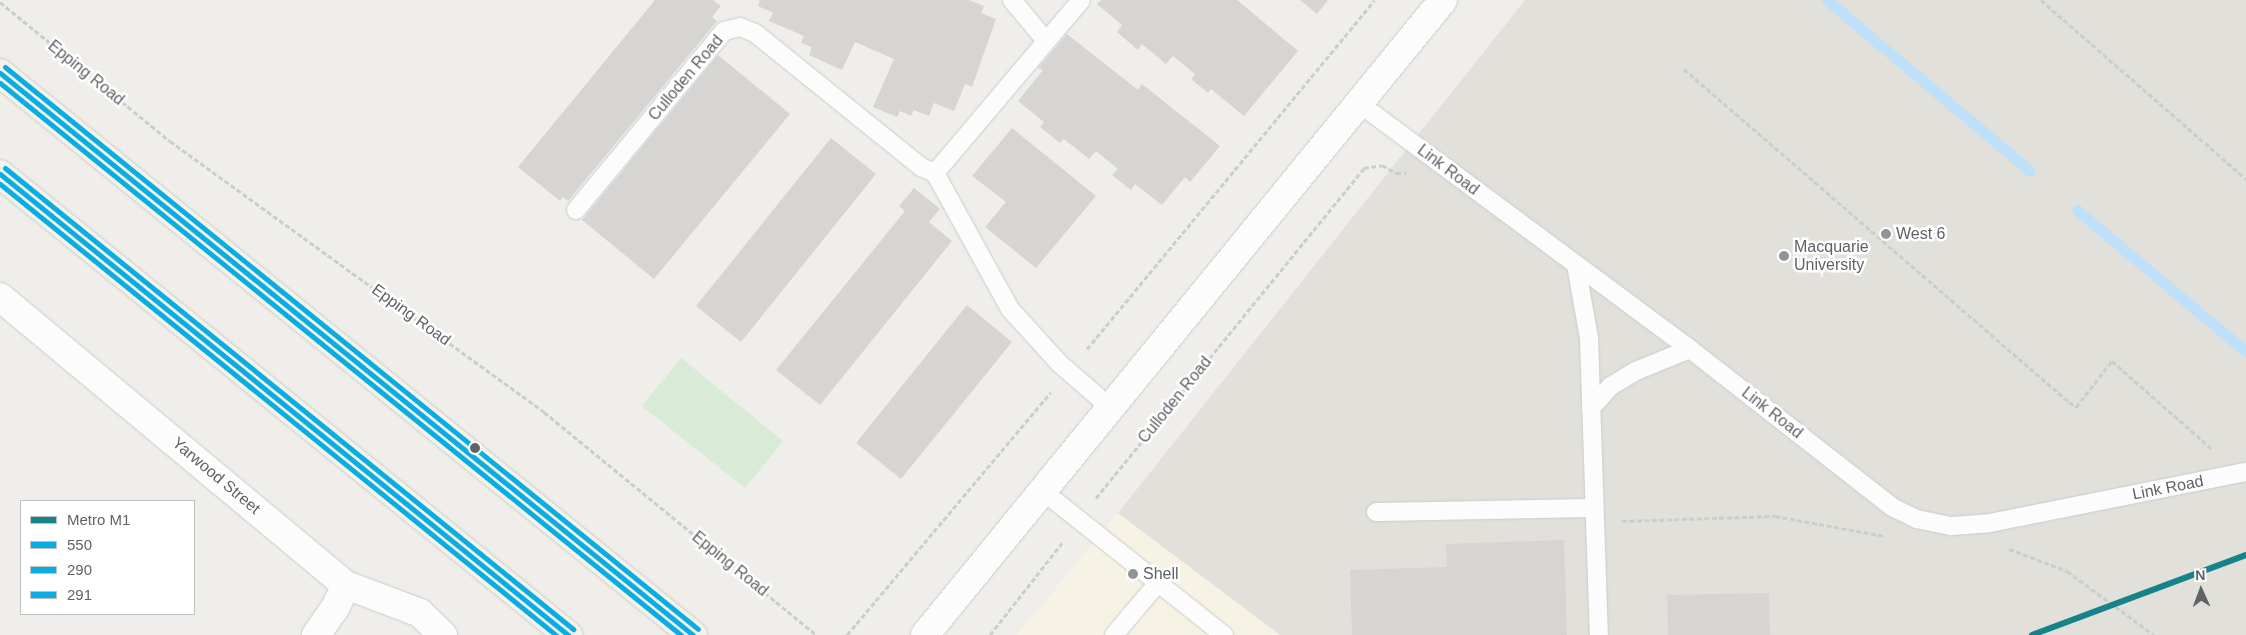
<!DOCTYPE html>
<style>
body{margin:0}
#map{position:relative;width:2246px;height:635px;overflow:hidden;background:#efeeea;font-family:Arial,sans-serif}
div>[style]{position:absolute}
.commercial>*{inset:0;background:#f7f3e4}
.education>*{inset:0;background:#e2e0da}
.green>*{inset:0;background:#d8ebd6}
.stream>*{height:11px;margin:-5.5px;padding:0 5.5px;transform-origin:5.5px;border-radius:5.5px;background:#bfe0f9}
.building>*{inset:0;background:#d6d5d3}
.path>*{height:3px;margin-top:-1.5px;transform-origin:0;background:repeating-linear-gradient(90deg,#cacfcc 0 5px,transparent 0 7.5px)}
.roads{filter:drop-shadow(0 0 1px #cbcccc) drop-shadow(0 0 1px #cbcccc)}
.service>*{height:18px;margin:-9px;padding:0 9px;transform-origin:9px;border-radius:9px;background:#fdfcfc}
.minor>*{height:28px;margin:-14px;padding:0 14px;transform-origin:14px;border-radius:14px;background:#fdfcfc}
.primary>*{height:28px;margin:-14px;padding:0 14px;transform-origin:14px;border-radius:14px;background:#f4f2e9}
.bus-1>*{height:5px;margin:-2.5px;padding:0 2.5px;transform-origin:2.5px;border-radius:2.5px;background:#0aade2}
.bus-2>*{height:5px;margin:-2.5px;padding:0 2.5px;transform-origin:2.5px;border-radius:2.5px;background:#0aade2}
.bus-3>*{height:5px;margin:-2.5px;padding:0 2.5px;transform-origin:2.5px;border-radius:2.5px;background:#0aade2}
.metro-1>*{height:6px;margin:-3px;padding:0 3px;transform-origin:3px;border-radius:3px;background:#168388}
.dots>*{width:14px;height:14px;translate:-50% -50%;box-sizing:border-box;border:2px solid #fff;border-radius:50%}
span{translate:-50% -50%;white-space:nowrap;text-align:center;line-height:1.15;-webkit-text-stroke:5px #fff;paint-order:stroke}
.street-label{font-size:16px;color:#5f6368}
.poi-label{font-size:16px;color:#5f6368}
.left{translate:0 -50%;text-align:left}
.legend{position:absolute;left:20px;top:500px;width:175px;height:115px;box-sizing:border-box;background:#fff;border:1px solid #bfc1c3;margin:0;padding:6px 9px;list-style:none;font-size:15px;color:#5f6368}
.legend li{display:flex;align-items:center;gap:10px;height:25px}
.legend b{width:25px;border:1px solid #bfc1c3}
.north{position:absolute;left:2176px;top:565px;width:50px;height:50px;-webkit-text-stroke:4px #fff;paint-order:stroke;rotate:358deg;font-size:14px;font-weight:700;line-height:20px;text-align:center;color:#5f6368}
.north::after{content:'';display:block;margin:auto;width:18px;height:22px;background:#5f6368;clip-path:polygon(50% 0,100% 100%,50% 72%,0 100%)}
</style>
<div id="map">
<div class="commercial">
<div style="clip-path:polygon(1118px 513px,1280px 635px,1017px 635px)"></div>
</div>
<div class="education">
<div style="clip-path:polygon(1525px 0,2246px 0,2246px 635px,1280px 635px,1118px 513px)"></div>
</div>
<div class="green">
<div style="clip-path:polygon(681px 358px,783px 441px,745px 488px,642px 406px)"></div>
</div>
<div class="stream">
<div style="left:1827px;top:0;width:265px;rotate:40.1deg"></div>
<div style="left:2077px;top:210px;width:221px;rotate:40deg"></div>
</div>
<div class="building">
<div style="clip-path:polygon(655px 0,713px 0,721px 6px,712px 17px,717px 21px,568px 201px,563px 197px,560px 201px,518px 167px)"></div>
<div style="clip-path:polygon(760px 0,969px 0,984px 6px,981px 13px,996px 19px,972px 87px,965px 84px,954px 111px,934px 103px,929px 116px,914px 110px,911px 116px,900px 111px,897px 117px,873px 107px,894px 59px,855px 42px,842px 70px,809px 55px,812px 47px,801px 43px,804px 36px,769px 21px,773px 13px,758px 6px)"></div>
<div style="clip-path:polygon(1101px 0,1237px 0,1298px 51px,1244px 116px,1211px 89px,1208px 93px,1191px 79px,1195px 74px,1173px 56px,1166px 64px,1142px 44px,1138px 50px,1117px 32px,1122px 25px,1097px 4px)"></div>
<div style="clip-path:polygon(1300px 0,1328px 0,1317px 14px)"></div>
<div style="clip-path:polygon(1067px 34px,1138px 90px,1142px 84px,1220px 146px,1190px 182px,1185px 177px,1162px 205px,1135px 184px,1131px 190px,1112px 175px,1118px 169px,1096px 151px,1089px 159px,1064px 139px,1060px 143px,1040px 127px,1044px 122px,1018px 101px,1043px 70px,1038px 68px)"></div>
<div style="clip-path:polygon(718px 55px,790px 114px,654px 279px,582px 220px)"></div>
<div style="clip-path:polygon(1012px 128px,1096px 196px,1036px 268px,985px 227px,1006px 202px,972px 176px)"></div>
<div style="clip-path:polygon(831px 138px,876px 174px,741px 342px,696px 306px)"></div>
<div style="clip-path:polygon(914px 188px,940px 209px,929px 222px,952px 241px,820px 405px,776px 370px,905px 211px,899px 206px)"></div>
<div style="clip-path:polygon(967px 305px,1012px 342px,901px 479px,856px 443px)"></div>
<div style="clip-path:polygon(1564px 540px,1567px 635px,1352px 635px,1350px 570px,1447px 567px,1446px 544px)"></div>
<div style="clip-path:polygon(1769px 593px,1770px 635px,1668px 635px,1667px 595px)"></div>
</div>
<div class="path">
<div style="left:2041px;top:0;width:272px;rotate:41.1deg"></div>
<div style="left:0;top:2px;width:220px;rotate:39.3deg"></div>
<div style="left:170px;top:141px;width:462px;rotate:35.9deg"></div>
<div style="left:544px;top:412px;width:352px;rotate:39.3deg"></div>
<div style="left:1684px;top:69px;width:509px;rotate:40.86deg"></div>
<div style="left:2069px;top:402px;width:9px;rotate:36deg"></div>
<div style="left:2076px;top:407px;width:58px;rotate:-52deg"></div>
<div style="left:2112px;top:361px;width:133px;rotate:41.3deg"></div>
<div style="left:1087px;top:349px;width:452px;rotate:-50.5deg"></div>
<div style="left:1096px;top:498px;width:425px;rotate:-50.9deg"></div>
<div style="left:1364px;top:168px;width:18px;rotate:-9deg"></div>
<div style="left:1382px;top:165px;width:16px;rotate:30deg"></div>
<div style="left:1396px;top:173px;width:10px"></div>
<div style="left:1622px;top:521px;width:153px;rotate:-1.9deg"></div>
<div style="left:1775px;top:516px;width:111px;rotate:10.4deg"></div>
<div style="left:2009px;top:549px;width:62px;rotate:20.8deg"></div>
<div style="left:2067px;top:571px;width:108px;rotate:36.3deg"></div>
<div style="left:847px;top:635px;width:317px;rotate:-50deg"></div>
<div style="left:990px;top:635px;width:117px;rotate:-52deg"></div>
</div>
<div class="roads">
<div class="service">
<div style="left:1012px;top:0;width:53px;rotate:50.3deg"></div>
<div style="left:1360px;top:104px;width:411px;rotate:36.6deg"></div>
<div style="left:1690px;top:349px;width:256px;rotate:38deg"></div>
<div style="left:1892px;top:507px;width:28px;rotate:26deg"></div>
<div style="left:1917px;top:519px;width:35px;rotate:12deg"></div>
<div style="left:1951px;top:526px;width:39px;rotate:-4deg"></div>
<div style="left:1990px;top:523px;width:261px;rotate:-11.3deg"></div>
<div style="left:935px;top:173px;width:226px;rotate:-49.8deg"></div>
<div style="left:576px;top:210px;width:232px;rotate:-50.4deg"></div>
<div style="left:724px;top:31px;width:16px;rotate:-14deg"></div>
<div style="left:740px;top:27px;width:16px;rotate:22deg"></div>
<div style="left:755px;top:33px;width:213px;rotate:38.9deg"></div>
<div style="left:921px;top:167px;width:15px;rotate:23deg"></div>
<div style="left:935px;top:173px;width:155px;rotate:61.1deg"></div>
<div style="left:1010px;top:309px;width:73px;rotate:47.8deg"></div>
<div style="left:1059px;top:363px;width:70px;rotate:41deg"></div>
<div style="left:1576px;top:265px;width:74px;rotate:79.9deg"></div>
<div style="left:1589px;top:338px;width:297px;rotate:88.1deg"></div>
<div style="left:1591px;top:408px;width:30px;rotate:-48deg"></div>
<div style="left:1611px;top:386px;width:29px;rotate:-31deg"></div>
<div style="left:1636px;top:371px;width:58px;rotate:-22.2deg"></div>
<div style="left:1044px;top:492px;width:230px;rotate:38.5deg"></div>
<div style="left:1376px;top:512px;width:218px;rotate:-1.1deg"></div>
<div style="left:1114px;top:635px;width:68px;rotate:-49.8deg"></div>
</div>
<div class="minor">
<div style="left:0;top:297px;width:450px;rotate:39.8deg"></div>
<div style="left:346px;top:585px;width:79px;rotate:20.7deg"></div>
<div style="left:420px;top:613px;width:32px;rotate:44deg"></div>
<div style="left:316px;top:635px;width:33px;rotate:-55deg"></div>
<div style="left:335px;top:608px;width:25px;rotate:-64deg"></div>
<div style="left:925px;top:635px;width:819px;rotate:-50.79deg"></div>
</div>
<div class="primary">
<div style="left:0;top:73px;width:892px;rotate:39.04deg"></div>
<div style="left:0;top:174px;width:732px;rotate:39.06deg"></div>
</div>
</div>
<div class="bus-1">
<div style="left:0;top:73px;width:892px;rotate:39.04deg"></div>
<div style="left:0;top:174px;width:732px;rotate:39.06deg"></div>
</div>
<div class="bus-2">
<div style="left:0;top:83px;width:877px;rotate:39.03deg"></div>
<div style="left:0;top:184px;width:716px;rotate:39.05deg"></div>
</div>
<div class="bus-3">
<div style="left:5px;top:67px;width:892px;rotate:39.04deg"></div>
<div style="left:5px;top:168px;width:732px;rotate:39.06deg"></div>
</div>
<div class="metro-1">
<div style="left:2032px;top:635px;width:228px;rotate:-20.5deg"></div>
</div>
<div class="dots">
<div style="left:1886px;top:234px;background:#919496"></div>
<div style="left:1784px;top:256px;background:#919496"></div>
<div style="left:475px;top:448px;background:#5f6368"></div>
<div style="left:1133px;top:574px;background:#919496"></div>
</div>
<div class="street-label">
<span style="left:86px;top:73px;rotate:39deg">Epping Road</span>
<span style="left:686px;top:78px;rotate:-50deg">Culloden Road</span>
<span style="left:1448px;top:170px;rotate:37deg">Link Road</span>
<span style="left:411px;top:315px;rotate:36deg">Epping Road</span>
<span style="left:1175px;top:400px;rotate:-51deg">Culloden Road</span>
<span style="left:1772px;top:413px;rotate:38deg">Link Road</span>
<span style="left:216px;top:476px;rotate:40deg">Yarwood Street</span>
<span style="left:2168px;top:488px;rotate:-11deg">Link Road</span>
<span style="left:730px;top:564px;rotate:39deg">Epping Road</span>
</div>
<div class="poi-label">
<span class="left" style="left:1896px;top:234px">West 6</span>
<span class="left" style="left:1794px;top:256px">Macquarie<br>University</span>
<span class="left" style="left:1143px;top:574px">Shell</span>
</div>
<ul class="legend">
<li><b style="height:6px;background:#168388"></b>Metro M1</li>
<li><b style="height:6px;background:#0aade2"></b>550</li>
<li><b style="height:6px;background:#0aade2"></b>290</li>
<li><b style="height:6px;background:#0aade2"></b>291</li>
</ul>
<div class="north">N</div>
</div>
